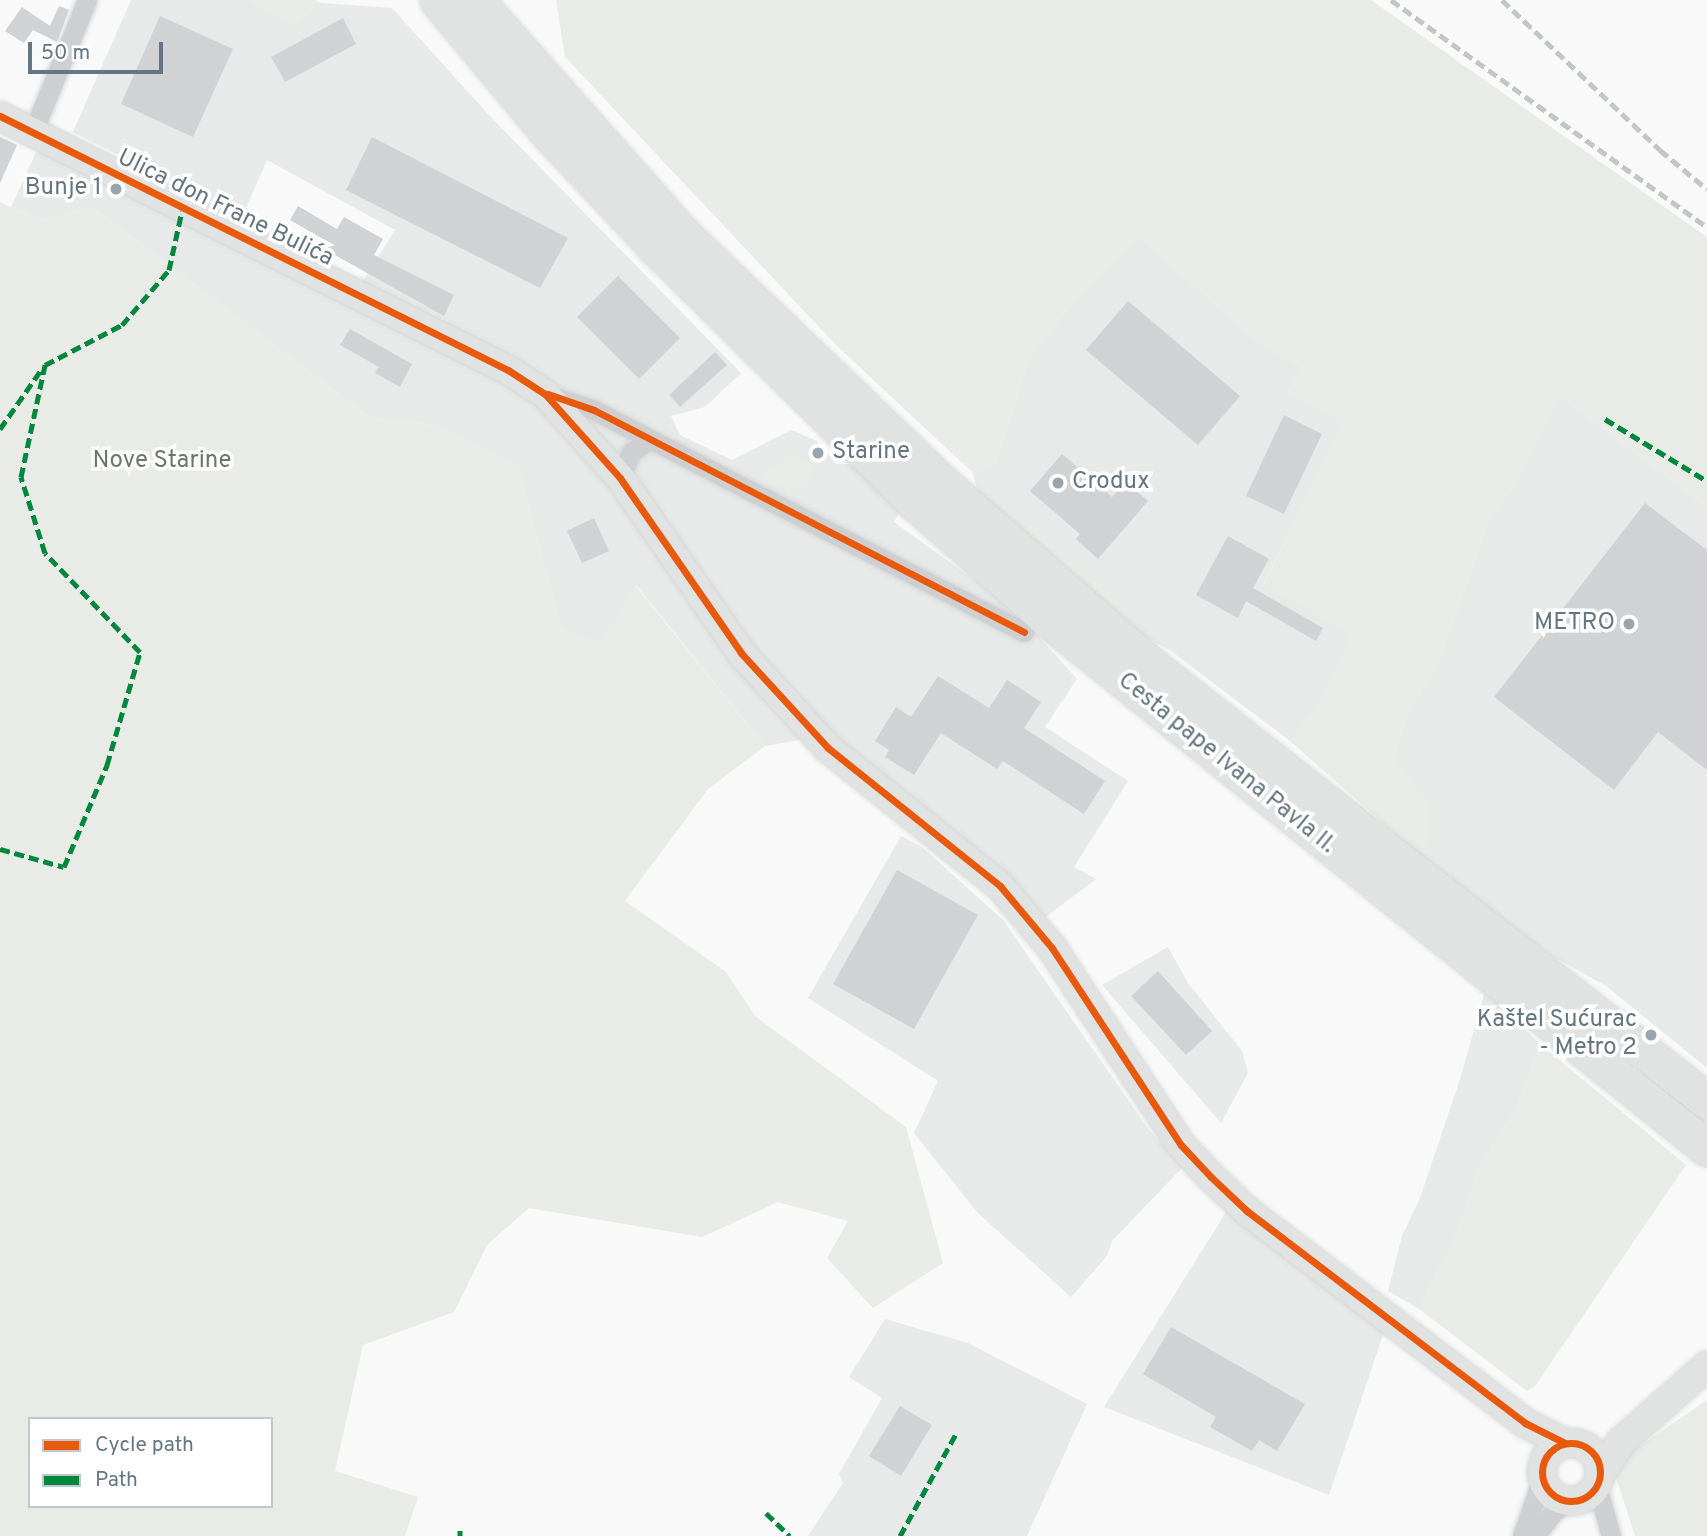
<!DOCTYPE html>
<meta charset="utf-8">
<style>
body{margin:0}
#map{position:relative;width:1707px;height:1536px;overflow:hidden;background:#f9f9f9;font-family:Overpass,sans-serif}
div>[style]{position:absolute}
.built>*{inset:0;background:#e8e9e9}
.green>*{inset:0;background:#e8ebe6}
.building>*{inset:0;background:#d0d2d3}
.roads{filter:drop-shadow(0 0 2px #d5d6d7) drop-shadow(0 0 2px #d5d6d7)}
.street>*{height:19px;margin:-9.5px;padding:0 9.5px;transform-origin:9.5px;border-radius:9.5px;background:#cecfd0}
.secondary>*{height:28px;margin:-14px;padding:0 14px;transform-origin:14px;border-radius:14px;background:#e1e2e2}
.secondary>.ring{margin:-14px;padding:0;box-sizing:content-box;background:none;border:28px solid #e1e2e2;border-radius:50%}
.highway>*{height:35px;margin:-17.5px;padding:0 17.5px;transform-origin:17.5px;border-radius:17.5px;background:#e1e2e2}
.rail>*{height:5px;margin-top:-2.5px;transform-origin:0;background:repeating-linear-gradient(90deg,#c3c5c6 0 10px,transparent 0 15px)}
.quiet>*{height:5px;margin-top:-2.5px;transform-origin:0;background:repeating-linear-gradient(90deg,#00873e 0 10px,transparent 0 15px)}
.cycleway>*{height:7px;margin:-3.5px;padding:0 3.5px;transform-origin:3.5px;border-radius:3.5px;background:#e8590c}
.cycleway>.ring{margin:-3.5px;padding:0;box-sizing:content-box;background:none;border:7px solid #e8590c;border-radius:50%}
.dots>*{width:19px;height:19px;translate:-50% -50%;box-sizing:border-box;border:4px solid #fff;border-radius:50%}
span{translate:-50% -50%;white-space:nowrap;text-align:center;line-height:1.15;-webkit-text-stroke:7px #fff;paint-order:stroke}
.poi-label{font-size:24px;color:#657683}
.right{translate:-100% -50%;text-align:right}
.left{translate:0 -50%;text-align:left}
.street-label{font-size:24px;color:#657683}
.park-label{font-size:24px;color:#687a64}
.legend{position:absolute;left:28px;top:1417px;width:245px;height:91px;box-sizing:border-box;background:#fff;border:2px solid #c1c8cd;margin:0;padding:9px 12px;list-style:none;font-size:21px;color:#657683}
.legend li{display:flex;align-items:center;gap:14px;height:35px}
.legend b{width:35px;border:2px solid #c1c8cd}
.scale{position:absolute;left:28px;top:42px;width:135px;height:32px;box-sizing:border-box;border:4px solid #657683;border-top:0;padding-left:9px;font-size:21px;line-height:24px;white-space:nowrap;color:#657683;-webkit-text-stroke:5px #fff;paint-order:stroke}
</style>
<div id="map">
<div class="built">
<div style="clip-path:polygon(131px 0,251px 0,292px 24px,321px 3px,392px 8px,488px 114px,741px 373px,705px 407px,671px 416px,680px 435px,732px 460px,791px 430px,817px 441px,836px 464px,859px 464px,903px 506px,894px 522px,1012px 607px,1077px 679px,1045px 727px,1128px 781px,1074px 867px,1096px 879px,1039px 922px,829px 735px,765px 746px,636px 585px,600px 645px,561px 628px,518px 468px,434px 425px,370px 418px,93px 208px,40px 221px,11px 207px,40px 144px,349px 303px,395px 230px,267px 160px,242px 217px,73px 132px)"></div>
<div style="clip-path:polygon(1139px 236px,1262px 345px,1304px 367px,1288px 391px,1343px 424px,1264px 583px,1351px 635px,1322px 702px,1290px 741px,1171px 651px,1128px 628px,981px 500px,972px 472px,996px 462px,1029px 357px,1080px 293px)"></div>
<div style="clip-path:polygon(1559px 395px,1707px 507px,1707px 1068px,1606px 986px,1552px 956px,1425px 860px,1394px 759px,1406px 715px,1437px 666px,1489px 519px,1516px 483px)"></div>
<div style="clip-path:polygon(901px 836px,922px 847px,1003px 920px,1149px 1130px,1183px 1167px,1112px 1241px,1107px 1256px,1071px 1297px,978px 1213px,914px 1133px,938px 1081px,808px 998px)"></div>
<div style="clip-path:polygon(1168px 947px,1188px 983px,1242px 1051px,1248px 1073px,1221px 1123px,1102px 985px)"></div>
<div style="clip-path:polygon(1485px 991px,1540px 1044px,1517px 1107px,1479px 1168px,1455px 1239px,1419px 1309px,1388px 1291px,1402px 1236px,1420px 1198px,1461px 1076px)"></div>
<div style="clip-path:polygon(1228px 1209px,1386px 1326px,1329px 1495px,1104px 1407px)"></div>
<div style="clip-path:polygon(885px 1319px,968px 1343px,1087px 1404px,1027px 1536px,808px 1536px,843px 1483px,839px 1474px,882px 1398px,849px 1377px)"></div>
</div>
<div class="green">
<div style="clip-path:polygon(251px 0,315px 0,321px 3px,292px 24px)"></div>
<div style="clip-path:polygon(556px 0,1371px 0,1707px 237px,1707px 507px,1559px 395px,1516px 483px,1489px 519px,1437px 666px,1406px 715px,1394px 759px,1431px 803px,1425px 860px,1290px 741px,1322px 702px,1350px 635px,1264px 584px,1342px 424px,1288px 391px,1304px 367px,1262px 345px,1139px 236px,1080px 293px,1029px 357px,996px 462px,972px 472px,836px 345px,565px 57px)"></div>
<div style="clip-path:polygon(evenodd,0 202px,40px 221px,93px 208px,370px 418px,434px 425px,518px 468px,561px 628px,600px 645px,635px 585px,765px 746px,708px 789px,625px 901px,726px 972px,755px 1016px,906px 1127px,943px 1263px,873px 1308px,827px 1258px,848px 1221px,778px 1202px,702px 1237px,529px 1208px,487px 1245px,454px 1312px,363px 1345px,335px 1471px,418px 1497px,405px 1536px,0 1536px,0 202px,30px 1419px,271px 1419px,271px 1506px,30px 1506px,30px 1419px)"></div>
<div style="clip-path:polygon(793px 454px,813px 467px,808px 487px,789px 491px,760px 476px)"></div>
<div style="clip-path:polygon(984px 494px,996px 497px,1128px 611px,1130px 625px,981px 500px)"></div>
<div style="clip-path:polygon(1540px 1044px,1686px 1165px,1535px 1386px,1527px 1391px,1419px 1309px,1455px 1239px,1479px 1168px,1517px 1107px)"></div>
<div style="clip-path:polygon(1707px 1400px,1707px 1536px,1635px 1536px,1612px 1465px)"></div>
</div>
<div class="building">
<div style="clip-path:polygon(59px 6px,69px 10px,57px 42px,33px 30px,24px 43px,5px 31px,22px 7px,50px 26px)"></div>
<div style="clip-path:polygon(160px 16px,233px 49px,193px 137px,121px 104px)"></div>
<div style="clip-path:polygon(343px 18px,356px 44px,285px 82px,271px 57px)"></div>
<div style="clip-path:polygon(0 137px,17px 145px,0 183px)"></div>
<div style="clip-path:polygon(372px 137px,568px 238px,540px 288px,346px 190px)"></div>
<div style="clip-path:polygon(298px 206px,337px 229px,344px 217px,383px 239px,374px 255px,454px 295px,444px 316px,326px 250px,330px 243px,290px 220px)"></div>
<div style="clip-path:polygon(618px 276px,680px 338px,639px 379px,577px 317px)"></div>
<div style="clip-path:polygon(1128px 301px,1240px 396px,1198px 445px,1086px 350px)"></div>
<div style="clip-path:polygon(350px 329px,412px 364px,400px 387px,375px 373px,379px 367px,340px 345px)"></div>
<div style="clip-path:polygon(715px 352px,727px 365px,680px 407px,669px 395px)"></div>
<div style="clip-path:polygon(1284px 415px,1322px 434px,1284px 514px,1246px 496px)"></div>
<div style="clip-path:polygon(1062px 454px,1112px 497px,1126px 482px,1148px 501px,1098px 559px,1076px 539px,1080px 534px,1030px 491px)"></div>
<div style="clip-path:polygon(1645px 503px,1707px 550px,1707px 770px,1658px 732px,1614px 790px,1494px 697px)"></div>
<div style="clip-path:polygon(594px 518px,609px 551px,582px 563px,567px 531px)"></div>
<div style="clip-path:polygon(1228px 536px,1269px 559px,1253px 588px,1323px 628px,1316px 641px,1246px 601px,1238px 618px,1196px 595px)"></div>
<div style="clip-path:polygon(938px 676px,989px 708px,1007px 680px,1041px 702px,1024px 728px,1105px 781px,1084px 814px,1003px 761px,997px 769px,941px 733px,914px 775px,885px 757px,889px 750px,875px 741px,896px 707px,911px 717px)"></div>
<div style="clip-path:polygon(897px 870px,978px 915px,914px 1029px,833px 984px)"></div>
<div style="clip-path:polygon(1158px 971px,1212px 1031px,1186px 1055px,1131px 996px)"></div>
<div style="clip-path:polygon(1171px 1327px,1305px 1404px,1277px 1451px,1259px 1440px,1252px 1451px,1210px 1427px,1216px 1417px,1143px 1374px)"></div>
<div style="clip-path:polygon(900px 1406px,932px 1425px,901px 1476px,869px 1456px)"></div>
</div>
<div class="roads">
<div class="street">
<div style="left:32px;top:134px;width:145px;rotate:-67.7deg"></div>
<div style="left:546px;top:394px;width:51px;rotate:18.4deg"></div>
<div style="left:594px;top:410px;width:484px;rotate:27.3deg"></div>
<div style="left:620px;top:478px;width:28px;rotate:-67deg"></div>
<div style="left:631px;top:452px;width:23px;rotate:-34deg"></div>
<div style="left:1597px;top:1486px;width:52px;rotate:74.4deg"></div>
<div style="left:1522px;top:1536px;width:60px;rotate:-70.7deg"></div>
<div style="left:1535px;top:1536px;width:33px;rotate:-52deg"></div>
<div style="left:1555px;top:1510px;width:17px;rotate:-28deg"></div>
</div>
<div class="secondary">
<div style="left:0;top:116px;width:568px;rotate:26.57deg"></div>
<div style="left:508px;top:370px;width:44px;rotate:33deg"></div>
<div style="left:545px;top:394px;width:113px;rotate:48.2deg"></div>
<div style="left:620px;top:478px;width:213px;rotate:55.3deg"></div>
<div style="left:741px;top:653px;width:129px;rotate:47.5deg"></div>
<div style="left:828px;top:748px;width:221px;rotate:38.7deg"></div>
<div style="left:1000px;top:886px;width:81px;rotate:50deg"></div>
<div style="left:1052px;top:948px;width:235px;rotate:56.8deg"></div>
<div style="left:1181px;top:1145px;width:44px;rotate:46.8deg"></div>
<div style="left:1211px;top:1177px;width:50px;rotate:43.4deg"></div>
<div style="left:1247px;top:1211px;width:350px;rotate:37.3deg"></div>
<div style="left:1525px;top:1423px;width:45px;rotate:26.6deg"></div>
<div class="ring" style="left:1542px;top:1443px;width:30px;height:30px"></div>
<div style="left:1601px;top:1473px;width:37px;rotate:-57deg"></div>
<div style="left:1621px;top:1442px;width:115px;rotate:-41.5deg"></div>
</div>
<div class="highway">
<div style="left:438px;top:0;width:173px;rotate:50.2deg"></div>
<div style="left:549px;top:133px;width:155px;rotate:46.8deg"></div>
<div style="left:655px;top:246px;width:368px;rotate:44.6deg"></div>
<div style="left:917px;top:504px;width:169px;rotate:41.4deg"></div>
<div style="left:1044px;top:616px;width:850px;rotate:38.74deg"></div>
<div style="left:475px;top:0;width:311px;rotate:48.5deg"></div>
<div style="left:681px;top:233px;width:361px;rotate:43.8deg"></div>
<div style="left:942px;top:483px;width:288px;rotate:41.1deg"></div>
<div style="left:1159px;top:672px;width:696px;rotate:38.06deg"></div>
</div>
</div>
<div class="rail">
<div style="left:1391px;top:0;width:389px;rotate:35.7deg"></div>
<div style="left:1502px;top:0;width:218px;rotate:43.5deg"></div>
<div style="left:1660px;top:150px;width:61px;rotate:39.7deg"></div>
</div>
<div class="quiet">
<div style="left:1605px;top:419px;width:119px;rotate:31.3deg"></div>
<div style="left:0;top:429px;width:72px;rotate:-55.2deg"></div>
<div style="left:0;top:849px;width:66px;rotate:15.7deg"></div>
<div style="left:64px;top:867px;width:111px;rotate:-67.1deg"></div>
<div style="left:107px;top:765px;width:118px;rotate:-73.7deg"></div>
<div style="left:140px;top:652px;width:137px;rotate:-133.8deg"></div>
<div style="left:45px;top:553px;width:80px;rotate:-107.5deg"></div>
<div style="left:21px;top:477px;width:115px;rotate:-77.9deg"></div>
<div style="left:45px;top:365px;width:87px;rotate:-27.5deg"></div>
<div style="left:122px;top:325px;width:72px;rotate:-49.5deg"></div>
<div style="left:169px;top:270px;width:60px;rotate:-77.6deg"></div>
<div style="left:766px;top:1513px;width:33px;rotate:44deg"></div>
<div style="left:460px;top:1530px;width:6px;rotate:90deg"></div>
<div style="left:900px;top:1536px;width:119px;rotate:-61.3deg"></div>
</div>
<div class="cycleway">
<div style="left:0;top:116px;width:568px;rotate:26.57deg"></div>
<div style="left:508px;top:370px;width:44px;rotate:33deg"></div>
<div style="left:545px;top:394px;width:113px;rotate:48.2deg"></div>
<div style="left:620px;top:478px;width:213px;rotate:55.3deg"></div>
<div style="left:741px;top:653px;width:129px;rotate:47.5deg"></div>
<div style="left:828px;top:748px;width:221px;rotate:38.7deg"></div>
<div style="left:1000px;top:886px;width:81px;rotate:50deg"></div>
<div style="left:1052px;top:948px;width:235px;rotate:56.8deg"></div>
<div style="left:1181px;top:1145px;width:44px;rotate:46.8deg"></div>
<div style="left:1211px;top:1177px;width:50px;rotate:43.4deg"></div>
<div style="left:1247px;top:1211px;width:350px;rotate:37.3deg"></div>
<div style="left:1525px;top:1423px;width:45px;rotate:26.6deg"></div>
<div style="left:548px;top:394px;width:49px;rotate:19.2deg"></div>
<div style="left:594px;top:410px;width:484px;rotate:27.3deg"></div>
<div class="ring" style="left:1542px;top:1443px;width:51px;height:51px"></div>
</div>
<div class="dots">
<div style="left:116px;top:189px;background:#99a4ac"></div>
<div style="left:818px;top:453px;background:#99a4ac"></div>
<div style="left:1058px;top:483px;background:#99a4ac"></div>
<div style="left:1629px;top:624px;background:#99a4ac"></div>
<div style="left:1651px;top:1035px;background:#99a4ac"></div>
</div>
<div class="poi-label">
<span class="right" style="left:102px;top:189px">Bunje 1</span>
<span class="left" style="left:832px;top:453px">Starine</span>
<span class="left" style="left:1072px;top:483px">Crodux</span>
<span class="right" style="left:1615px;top:624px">METRO</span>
<span class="right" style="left:1637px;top:1035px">Kaštel Sućurac<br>- Metro 2</span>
</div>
<div class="street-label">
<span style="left:225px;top:209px;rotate:26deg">Ulica don Frane Bulića</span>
<span style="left:1226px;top:764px;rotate:39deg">Cesta pape Ivana Pavla II.</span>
</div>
<div class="park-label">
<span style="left:162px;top:462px">Nove Starine</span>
</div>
<ul class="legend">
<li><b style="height:9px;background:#e8590c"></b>Cycle path</li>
<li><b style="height:9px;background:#00873e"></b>Path</li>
</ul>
<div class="scale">50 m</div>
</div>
